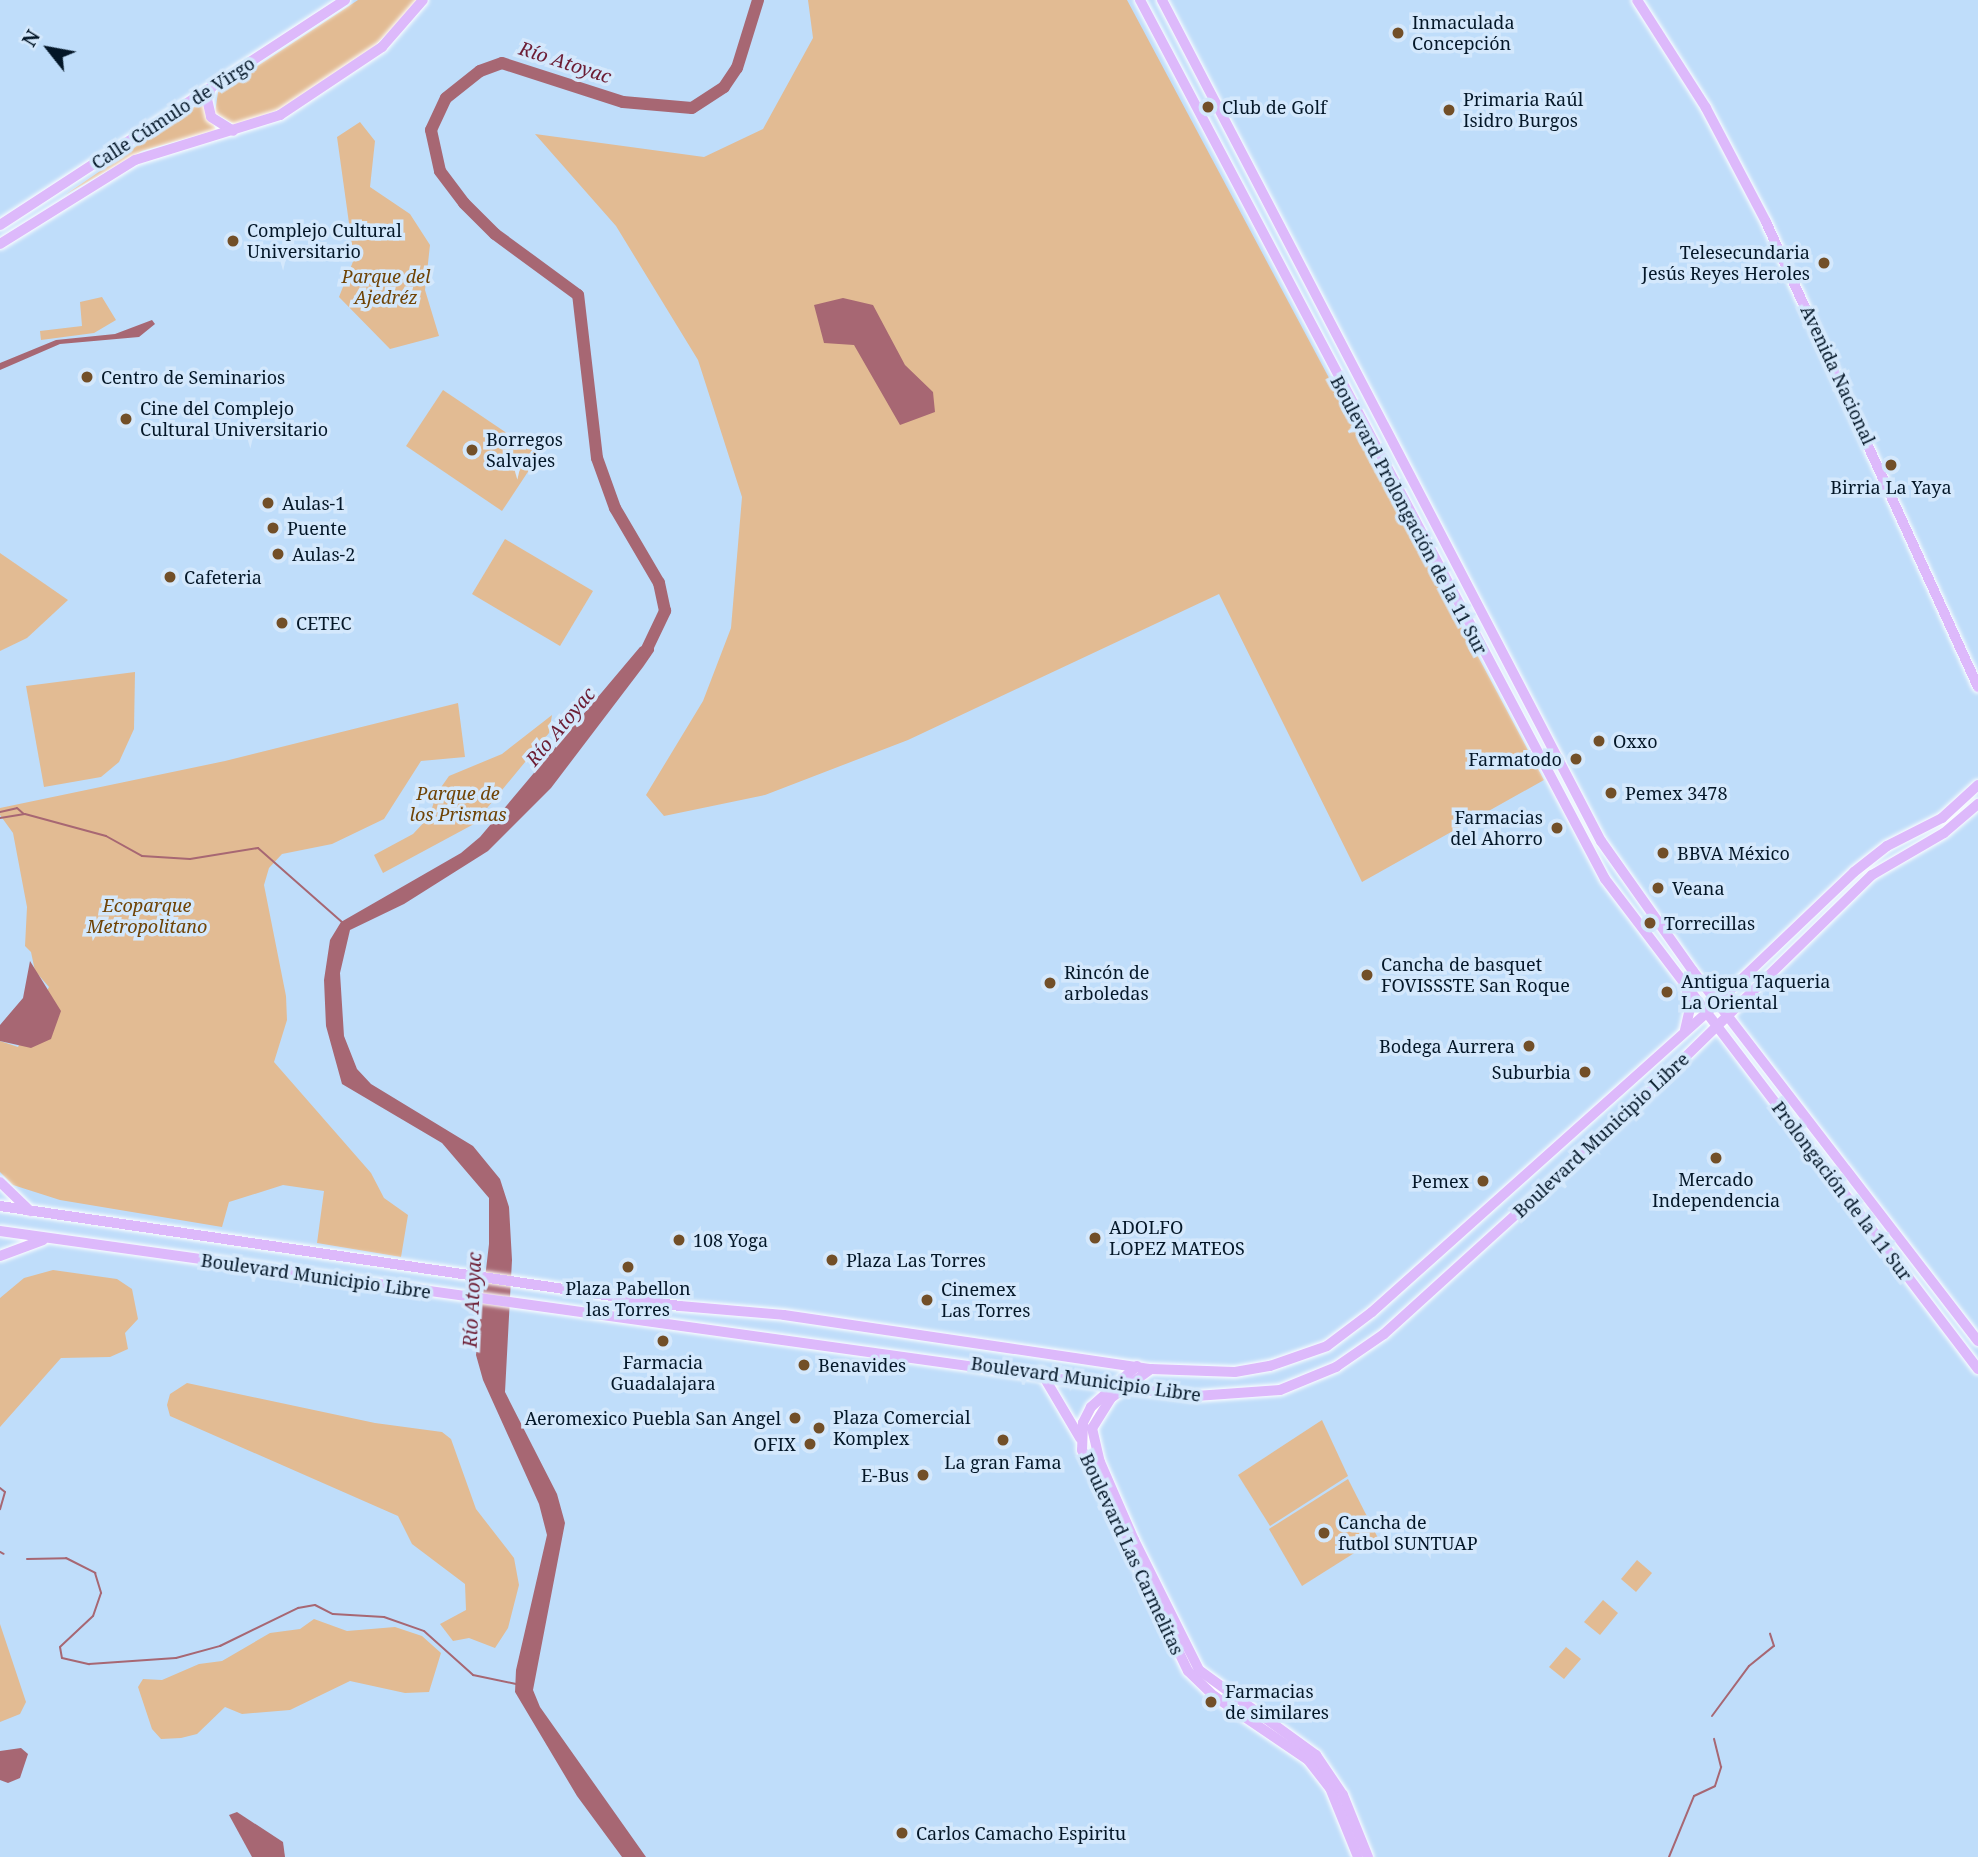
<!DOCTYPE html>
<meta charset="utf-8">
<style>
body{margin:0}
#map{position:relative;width:1978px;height:1857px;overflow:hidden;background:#bfddfa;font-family:"Noto Serif",serif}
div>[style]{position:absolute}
.green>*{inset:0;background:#e2bb93}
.water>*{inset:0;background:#a76773}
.stream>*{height:2px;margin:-1px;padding:0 1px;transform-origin:1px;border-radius:1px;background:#a76773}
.river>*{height:12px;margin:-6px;padding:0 6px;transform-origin:6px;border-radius:6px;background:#a76773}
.roads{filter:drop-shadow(0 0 2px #fff) drop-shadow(0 0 2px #fff)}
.major>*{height:10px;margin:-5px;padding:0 5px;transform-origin:5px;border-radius:5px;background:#ddb9fb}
.dots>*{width:19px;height:19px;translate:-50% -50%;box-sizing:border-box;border:4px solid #d4e8fc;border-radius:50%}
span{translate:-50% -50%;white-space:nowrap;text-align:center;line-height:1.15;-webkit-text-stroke:7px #d4e8fc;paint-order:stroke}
.poi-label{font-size:18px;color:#041728}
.left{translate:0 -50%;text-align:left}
.right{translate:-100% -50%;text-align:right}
.street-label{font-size:18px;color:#041728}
.park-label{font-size:18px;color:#6f4305;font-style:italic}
.water-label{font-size:19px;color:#6c1c33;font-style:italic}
.north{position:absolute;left:14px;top:14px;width:70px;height:70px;-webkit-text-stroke:5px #d4e8fc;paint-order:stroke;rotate:301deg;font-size:19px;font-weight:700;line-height:28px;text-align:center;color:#041728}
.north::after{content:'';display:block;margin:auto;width:24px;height:32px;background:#041728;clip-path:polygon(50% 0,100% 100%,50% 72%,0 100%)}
</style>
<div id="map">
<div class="green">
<div style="clip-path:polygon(358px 0,419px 0,375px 46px,284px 108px,235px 125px,215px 113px,218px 92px)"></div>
<div style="clip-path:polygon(808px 0,1127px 0,1544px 780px,1362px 882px,1219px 594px,908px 740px,765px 795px,664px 816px,646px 795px,703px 701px,731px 628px,742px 497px,698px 360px,616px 226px,535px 134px,704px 157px,763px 129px,813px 38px)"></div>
<div style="clip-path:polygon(203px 101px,216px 130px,142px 151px,65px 195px)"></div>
<div style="clip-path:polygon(360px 122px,375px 141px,370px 187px,410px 214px,430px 245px,425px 290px,439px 336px,390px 349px,339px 297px,354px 259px,337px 137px)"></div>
<div style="clip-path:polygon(102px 297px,116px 320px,94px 333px,41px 340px,40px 331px,82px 326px,80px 302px)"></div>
<div style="clip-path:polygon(443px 390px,539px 455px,502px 511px,406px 446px)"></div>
<div style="clip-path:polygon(505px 539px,593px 591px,560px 646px,472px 594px)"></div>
<div style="clip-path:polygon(0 553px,68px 600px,27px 638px,0 651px)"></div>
<div style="clip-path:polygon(135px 672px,134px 729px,119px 762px,101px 777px,44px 787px,26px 686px)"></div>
<div style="clip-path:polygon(458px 703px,465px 757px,421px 761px,384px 819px,332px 844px,282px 854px,269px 868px,264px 885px,286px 996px,287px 1020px,274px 1062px,371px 1173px,384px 1198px,408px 1215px,401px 1257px,317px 1243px,324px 1191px,283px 1185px,229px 1202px,222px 1227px,60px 1200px,13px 1185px,0 1172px,0 1041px,18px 1047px,49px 987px,35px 971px,31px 952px,25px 946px,27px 907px,13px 833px,0 815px,0 808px,225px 761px)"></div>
<div style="clip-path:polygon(552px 715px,549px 733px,474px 824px,383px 873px,374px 855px,413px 834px,429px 817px,437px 793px,449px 776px,502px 754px)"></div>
<div style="clip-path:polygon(53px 1270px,117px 1279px,132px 1289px,138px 1319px,125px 1333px,128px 1349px,110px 1357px,61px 1358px,0 1427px,0 1298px,24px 1278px)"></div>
<div style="clip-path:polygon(187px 1383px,375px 1423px,442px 1432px,451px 1439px,476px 1509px,514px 1558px,519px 1585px,508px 1628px,495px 1648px,469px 1638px,453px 1641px,440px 1624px,466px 1610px,465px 1584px,412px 1544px,398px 1516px,170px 1416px,167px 1405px,170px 1394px)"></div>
<div style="clip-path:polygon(1322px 1420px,1348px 1476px,1270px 1526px,1238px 1475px)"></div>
<div style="clip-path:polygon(1348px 1479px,1378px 1538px,1302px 1586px,1269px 1529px)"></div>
<div style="clip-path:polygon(1637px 1560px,1652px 1573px,1636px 1592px,1621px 1579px)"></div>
<div style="clip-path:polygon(1603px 1600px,1618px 1613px,1600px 1635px,1584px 1622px)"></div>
<div style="clip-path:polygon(314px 1619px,347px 1631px,395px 1627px,422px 1636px,441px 1653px,429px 1692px,405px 1693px,350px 1681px,290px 1710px,242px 1714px,225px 1707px,197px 1734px,181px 1738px,161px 1739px,152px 1729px,138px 1687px,143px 1679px,162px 1680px,199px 1664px,222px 1661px,270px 1633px,300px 1629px)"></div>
<div style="clip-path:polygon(0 1624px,26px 1702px,20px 1714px,0 1722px)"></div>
<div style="clip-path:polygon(1566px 1647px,1581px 1659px,1564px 1679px,1549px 1667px)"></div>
</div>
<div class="water">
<div style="clip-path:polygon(843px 298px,873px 305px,905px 365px,933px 392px,935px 412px,900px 425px,854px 345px,824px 343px,814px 305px)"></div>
<div style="clip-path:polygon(152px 320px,155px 324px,139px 337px,60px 344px,0 370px,0 363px,56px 340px,115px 334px)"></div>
<div style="clip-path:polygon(654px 641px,654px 651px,643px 667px,551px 788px,488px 851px,404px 904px,350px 930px,340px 973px,344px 1036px,357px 1069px,371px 1084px,473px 1146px,500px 1179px,509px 1207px,512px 1260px,505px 1392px,557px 1494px,565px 1523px,533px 1690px,540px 1707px,646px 1857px,622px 1857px,577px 1796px,515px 1692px,516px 1670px,547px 1535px,539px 1504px,483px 1380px,476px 1355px,489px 1244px,489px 1198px,442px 1143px,342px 1084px,326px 1026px,324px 980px,330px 940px,341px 922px,461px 853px,480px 837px,640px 647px)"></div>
<div style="clip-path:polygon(30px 961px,61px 1011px,51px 1039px,31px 1048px,0 1041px,0 1025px,23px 998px)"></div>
<div style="clip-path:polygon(21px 1748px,28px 1754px,20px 1778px,8px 1783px,0 1780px,0 1751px)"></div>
<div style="clip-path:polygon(237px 1812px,283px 1842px,285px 1857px,252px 1857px,229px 1815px)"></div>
</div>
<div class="stream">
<div style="left:0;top:812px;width:17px;rotate:-13deg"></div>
<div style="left:17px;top:808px;width:9px;rotate:41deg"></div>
<div style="left:0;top:818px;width:25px;rotate:-9deg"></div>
<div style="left:25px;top:814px;width:84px;rotate:15.2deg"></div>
<div style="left:106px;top:836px;width:41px;rotate:29.1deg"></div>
<div style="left:142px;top:856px;width:48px;rotate:3.6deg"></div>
<div style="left:190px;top:859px;width:69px;rotate:-9.2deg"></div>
<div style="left:258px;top:848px;width:113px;rotate:41.4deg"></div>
<div style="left:0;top:1488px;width:6px;rotate:39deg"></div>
<div style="left:5px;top:1492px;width:18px;rotate:106deg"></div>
<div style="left:0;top:1552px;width:4px;rotate:27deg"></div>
<div style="left:27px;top:1559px;width:39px;rotate:-1deg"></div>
<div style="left:66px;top:1558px;width:33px;rotate:27deg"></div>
<div style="left:95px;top:1573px;width:21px;rotate:73deg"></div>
<div style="left:101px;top:1593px;width:24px;rotate:109deg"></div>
<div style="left:93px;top:1616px;width:45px;rotate:136.8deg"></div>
<div style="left:60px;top:1647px;width:11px;rotate:80deg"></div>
<div style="left:62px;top:1658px;width:28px;rotate:13deg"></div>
<div style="left:89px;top:1664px;width:87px;rotate:-3.9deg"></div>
<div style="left:176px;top:1658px;width:46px;rotate:-15.3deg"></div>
<div style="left:220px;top:1646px;width:87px;rotate:-26deg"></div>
<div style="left:298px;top:1608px;width:17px;rotate:-10deg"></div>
<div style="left:315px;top:1605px;width:20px;rotate:27deg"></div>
<div style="left:333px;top:1614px;width:51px;rotate:3.4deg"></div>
<div style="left:384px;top:1617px;width:42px;rotate:19.3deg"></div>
<div style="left:424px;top:1631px;width:66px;rotate:41.9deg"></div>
<div style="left:473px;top:1675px;width:44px;rotate:11.8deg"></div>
<div style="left:1712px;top:1716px;width:62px;rotate:-53.5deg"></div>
<div style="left:1749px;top:1666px;width:32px;rotate:-39deg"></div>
<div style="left:1774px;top:1646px;width:13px;rotate:-108deg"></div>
<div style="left:1669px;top:1857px;width:66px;rotate:-67.7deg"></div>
<div style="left:1694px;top:1796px;width:23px;rotate:-25deg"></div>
<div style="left:1715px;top:1786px;width:20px;rotate:-72deg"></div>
<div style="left:1721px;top:1767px;width:29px;rotate:-104deg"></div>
</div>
<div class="river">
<div style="left:645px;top:653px;width:47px;rotate:-64.5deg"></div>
<div style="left:665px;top:611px;width:29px;rotate:-102deg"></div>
<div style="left:659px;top:583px;width:87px;rotate:-120.4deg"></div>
<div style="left:615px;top:508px;width:53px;rotate:-109.8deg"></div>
<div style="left:597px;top:458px;width:164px;rotate:-96.6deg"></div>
<div style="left:578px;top:295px;width:103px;rotate:-143.7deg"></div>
<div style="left:495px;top:234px;width:44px;rotate:-135deg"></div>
<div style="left:464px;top:203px;width:40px;rotate:-127deg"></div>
<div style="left:440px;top:171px;width:42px;rotate:-102.4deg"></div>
<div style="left:431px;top:130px;width:35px;rotate:-65deg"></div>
<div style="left:446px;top:98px;width:43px;rotate:-38.5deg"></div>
<div style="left:480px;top:71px;width:23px;rotate:-20deg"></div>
<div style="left:502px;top:63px;width:127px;rotate:17.9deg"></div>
<div style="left:623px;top:102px;width:69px;rotate:5deg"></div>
<div style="left:692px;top:108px;width:38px;rotate:-33deg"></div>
<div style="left:724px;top:87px;width:23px;rotate:-56deg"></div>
<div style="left:737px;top:68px;width:71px;rotate:-72.8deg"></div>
</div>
<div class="roads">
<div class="major">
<div style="left:1140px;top:0;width:994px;rotate:62.12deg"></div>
<div style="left:1605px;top:879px;width:616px;rotate:52.72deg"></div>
<div style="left:1162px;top:0;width:949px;rotate:62.44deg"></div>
<div style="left:1601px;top:841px;width:159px;rotate:54.7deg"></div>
<div style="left:1693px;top:971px;width:467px;rotate:52.4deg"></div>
<div style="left:1637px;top:0;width:128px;rotate:57.4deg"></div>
<div style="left:1706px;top:108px;width:129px;rotate:62.2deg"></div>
<div style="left:1766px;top:222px;width:511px;rotate:65.49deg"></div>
<div style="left:211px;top:88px;width:12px;rotate:110deg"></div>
<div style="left:207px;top:99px;width:18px;rotate:77deg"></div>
<div style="left:211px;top:117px;width:26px;rotate:32deg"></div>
<div style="left:0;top:225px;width:412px;rotate:-33.1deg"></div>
<div style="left:0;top:244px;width:159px;rotate:-31.9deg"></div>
<div style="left:135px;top:160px;width:152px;rotate:-17.2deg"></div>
<div style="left:280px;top:115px;width:123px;rotate:-33.7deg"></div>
<div style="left:382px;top:47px;width:62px;rotate:-48.9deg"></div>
<div style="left:1685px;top:1030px;width:28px;rotate:-77deg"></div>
<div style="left:1691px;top:1003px;width:12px;rotate:-110deg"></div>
<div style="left:0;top:1182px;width:42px;rotate:44deg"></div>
<div style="left:0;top:1206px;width:687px;rotate:8.37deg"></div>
<div style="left:680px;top:1306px;width:104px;rotate:4.9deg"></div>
<div style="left:784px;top:1315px;width:371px;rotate:8.4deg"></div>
<div style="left:1151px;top:1369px;width:84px;rotate:2deg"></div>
<div style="left:1235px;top:1372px;width:36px;rotate:-10deg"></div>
<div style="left:1270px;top:1366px;width:60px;rotate:-19.3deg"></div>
<div style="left:1327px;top:1346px;width:56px;rotate:-37.1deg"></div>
<div style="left:1372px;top:1312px;width:448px;rotate:-41.8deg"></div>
<div style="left:1706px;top:1013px;width:204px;rotate:-43.6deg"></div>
<div style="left:1854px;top:872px;width:42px;rotate:-38.2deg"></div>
<div style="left:1887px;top:846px;width:62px;rotate:-27deg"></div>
<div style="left:1942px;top:818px;width:49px;rotate:-42.5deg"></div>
<div style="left:0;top:1231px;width:1136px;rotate:7.94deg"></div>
<div style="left:1125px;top:1388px;width:71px;rotate:6.4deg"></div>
<div style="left:1196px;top:1396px;width:84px;rotate:-4.1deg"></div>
<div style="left:1280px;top:1390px;width:61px;rotate:-22.3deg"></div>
<div style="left:1336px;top:1367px;width:58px;rotate:-34.5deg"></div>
<div style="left:1384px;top:1334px;width:332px;rotate:-42.2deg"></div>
<div style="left:1630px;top:1111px;width:338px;rotate:-44.3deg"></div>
<div style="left:1872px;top:875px;width:83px;rotate:-30.3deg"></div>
<div style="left:1944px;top:833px;width:45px;rotate:-40.5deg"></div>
<div style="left:0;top:1256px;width:46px;rotate:-20.4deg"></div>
<div style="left:1137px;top:1366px;width:62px;rotate:138.3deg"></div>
<div style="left:1091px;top:1407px;width:18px;rotate:117deg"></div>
<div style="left:1083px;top:1423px;width:27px;rotate:92deg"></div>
<div style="left:1082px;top:1450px;width:245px;rotate:64.4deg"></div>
<div style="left:1188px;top:1671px;width:36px;rotate:44deg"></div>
<div style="left:1214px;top:1696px;width:114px;rotate:34.2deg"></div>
<div style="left:1308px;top:1760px;width:36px;rotate:52deg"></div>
<div style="left:1330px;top:1788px;width:74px;rotate:67.9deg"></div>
<div style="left:1151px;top:1369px;width:49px;rotate:144.1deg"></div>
<div style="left:1111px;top:1398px;width:36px;rotate:122deg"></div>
<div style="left:1092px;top:1428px;width:35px;rotate:77deg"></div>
<div style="left:1100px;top:1462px;width:85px;rotate:66.4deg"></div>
<div style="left:1134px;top:1540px;width:145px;rotate:63.4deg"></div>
<div style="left:1199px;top:1670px;width:145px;rotate:36deg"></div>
<div style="left:1316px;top:1755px;width:48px;rotate:56deg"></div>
<div style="left:1343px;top:1795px;width:67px;rotate:68deg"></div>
<div style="left:1041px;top:1372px;width:77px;rotate:59.4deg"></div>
</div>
</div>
<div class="dots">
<div style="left:1398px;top:33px;background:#724f28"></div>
<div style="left:1208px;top:107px;background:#724f28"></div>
<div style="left:1449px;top:110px;background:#724f28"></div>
<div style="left:233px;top:241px;background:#724f28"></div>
<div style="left:1824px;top:263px;background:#724f28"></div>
<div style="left:87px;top:377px;background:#724f28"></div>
<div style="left:126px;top:419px;background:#724f28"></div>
<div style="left:472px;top:450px;background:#724f28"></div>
<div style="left:1891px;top:465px;background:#724f28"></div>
<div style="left:268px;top:503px;background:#724f28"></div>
<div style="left:273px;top:528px;background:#724f28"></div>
<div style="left:278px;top:554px;background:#724f28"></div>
<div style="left:170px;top:577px;background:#724f28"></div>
<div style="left:282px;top:623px;background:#724f28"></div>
<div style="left:1599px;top:741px;background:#724f28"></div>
<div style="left:1576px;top:759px;background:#724f28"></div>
<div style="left:1611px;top:793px;background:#724f28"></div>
<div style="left:1557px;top:828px;background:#724f28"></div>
<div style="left:1663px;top:853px;background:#724f28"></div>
<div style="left:1658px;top:888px;background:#724f28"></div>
<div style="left:1650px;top:923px;background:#724f28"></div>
<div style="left:1367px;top:975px;background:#724f28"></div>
<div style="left:1050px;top:983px;background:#724f28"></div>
<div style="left:1667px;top:992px;background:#724f28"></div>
<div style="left:1529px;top:1046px;background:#724f28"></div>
<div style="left:1585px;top:1072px;background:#724f28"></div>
<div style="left:1716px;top:1158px;background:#724f28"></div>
<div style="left:1483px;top:1181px;background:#724f28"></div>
<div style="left:1095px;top:1238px;background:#724f28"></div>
<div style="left:679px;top:1240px;background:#724f28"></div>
<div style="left:832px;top:1260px;background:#724f28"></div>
<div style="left:628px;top:1267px;background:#724f28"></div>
<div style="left:927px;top:1300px;background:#724f28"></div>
<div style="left:663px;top:1341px;background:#724f28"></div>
<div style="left:804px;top:1365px;background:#724f28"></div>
<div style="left:795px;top:1418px;background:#724f28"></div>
<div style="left:819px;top:1428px;background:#724f28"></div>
<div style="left:1003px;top:1440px;background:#724f28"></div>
<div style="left:810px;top:1444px;background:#724f28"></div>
<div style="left:923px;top:1475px;background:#724f28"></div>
<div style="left:1324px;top:1533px;background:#724f28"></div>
<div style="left:1211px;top:1702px;background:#724f28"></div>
<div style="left:902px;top:1833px;background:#724f28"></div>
</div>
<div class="poi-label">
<span class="left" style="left:1412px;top:33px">Inmaculada<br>Concepción</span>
<span class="left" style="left:1463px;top:110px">Primaria Raúl<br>Isidro Burgos</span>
<span class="left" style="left:1222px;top:107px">Club de Golf</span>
<span class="left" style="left:247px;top:241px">Complejo Cultural<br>Universitario</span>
<span class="right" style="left:1810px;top:263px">Telesecundaria<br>Jesús Reyes Heroles</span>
<span class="left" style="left:101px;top:377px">Centro de Seminarios</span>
<span class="left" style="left:140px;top:419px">Cine del Complejo<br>Cultural Universitario</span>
<span class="left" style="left:486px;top:450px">Borregos<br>Salvajes</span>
<span style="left:1891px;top:487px">Birria La Yaya</span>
<span class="left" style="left:282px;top:503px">Aulas-1</span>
<span class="left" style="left:287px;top:528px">Puente</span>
<span class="left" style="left:292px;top:554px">Aulas-2</span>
<span class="left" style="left:184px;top:577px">Cafeteria</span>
<span class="left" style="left:296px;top:623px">CETEC</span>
<span class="left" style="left:1613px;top:741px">Oxxo</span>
<span class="right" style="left:1562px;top:759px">Farmatodo</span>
<span class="left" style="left:1625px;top:793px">Pemex 3478</span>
<span class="right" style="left:1543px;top:828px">Farmacias<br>del Ahorro</span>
<span class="left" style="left:1677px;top:853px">BBVA México</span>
<span class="left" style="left:1672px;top:888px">Veana</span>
<span class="left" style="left:1664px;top:923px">Torrecillas</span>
<span class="left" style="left:1381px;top:975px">Cancha de basquet<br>FOVISSSTE San Roque</span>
<span class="left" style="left:1064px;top:983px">Rincón de<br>arboledas</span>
<span class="left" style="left:1681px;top:992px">Antigua Taqueria<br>La Oriental</span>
<span class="right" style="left:1515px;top:1046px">Bodega Aurrera</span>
<span class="right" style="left:1571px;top:1072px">Suburbia</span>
<span style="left:1716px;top:1190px">Mercado<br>Independencia</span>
<span class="right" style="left:1469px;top:1181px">Pemex</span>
<span class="left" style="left:1109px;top:1238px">ADOLFO<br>LOPEZ MATEOS</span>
<span class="left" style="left:693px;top:1240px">108 Yoga</span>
<span class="left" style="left:846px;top:1260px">Plaza Las Torres</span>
<span style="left:628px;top:1299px">Plaza Pabellon<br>las Torres</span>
<span class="left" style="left:941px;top:1300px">Cinemex<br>Las Torres</span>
<span style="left:663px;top:1373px">Farmacia<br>Guadalajara</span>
<span class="left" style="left:818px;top:1365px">Benavides</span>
<span class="right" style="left:781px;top:1418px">Aeromexico Puebla San Angel</span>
<span class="left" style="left:833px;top:1428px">Plaza Comercial<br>Komplex</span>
<span class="right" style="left:796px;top:1444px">OFIX</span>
<span style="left:1003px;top:1462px">La gran Fama</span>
<span class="right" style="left:909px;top:1475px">E-Bus</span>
<span class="left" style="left:1338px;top:1533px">Cancha de<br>futbol SUNTUAP</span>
<span class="left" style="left:1225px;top:1702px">Farmacias<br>de similares</span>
<span class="left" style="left:916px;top:1833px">Carlos Camacho Espiritu</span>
</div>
<div class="street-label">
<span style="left:173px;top:113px;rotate:-33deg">Calle Cúmulo de Virgo</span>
<span style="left:1838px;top:375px;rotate:65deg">Avenida Nacional</span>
<span style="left:1409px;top:515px;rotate:62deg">Boulevard Prolongación de la 11 Sur</span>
<span style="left:1601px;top:1135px;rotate:-43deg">Boulevard Municipio Libre</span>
<span style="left:1842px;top:1191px;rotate:53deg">Prolongación de la 11 Sur</span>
<span style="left:316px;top:1276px;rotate:8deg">Boulevard Municipio Libre</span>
<span style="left:1086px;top:1379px;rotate:8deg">Boulevard Municipio Libre</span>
<span style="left:1132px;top:1554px;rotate:65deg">Boulevard Las Carmelitas</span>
</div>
<div class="park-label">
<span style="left:386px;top:287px">Parque del<br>Ajedréz</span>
<span style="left:458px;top:804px">Parque de<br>los Prismas</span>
<span style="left:147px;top:916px">Ecoparque<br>Metropolitano</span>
</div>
<div class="water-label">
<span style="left:565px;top:63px;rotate:18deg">Río Atoyac</span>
<span style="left:561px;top:727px;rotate:-50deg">Río Atoyac</span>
<span style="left:473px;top:1300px;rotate:-87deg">Río Atoyac</span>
</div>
<div class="north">N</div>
</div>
